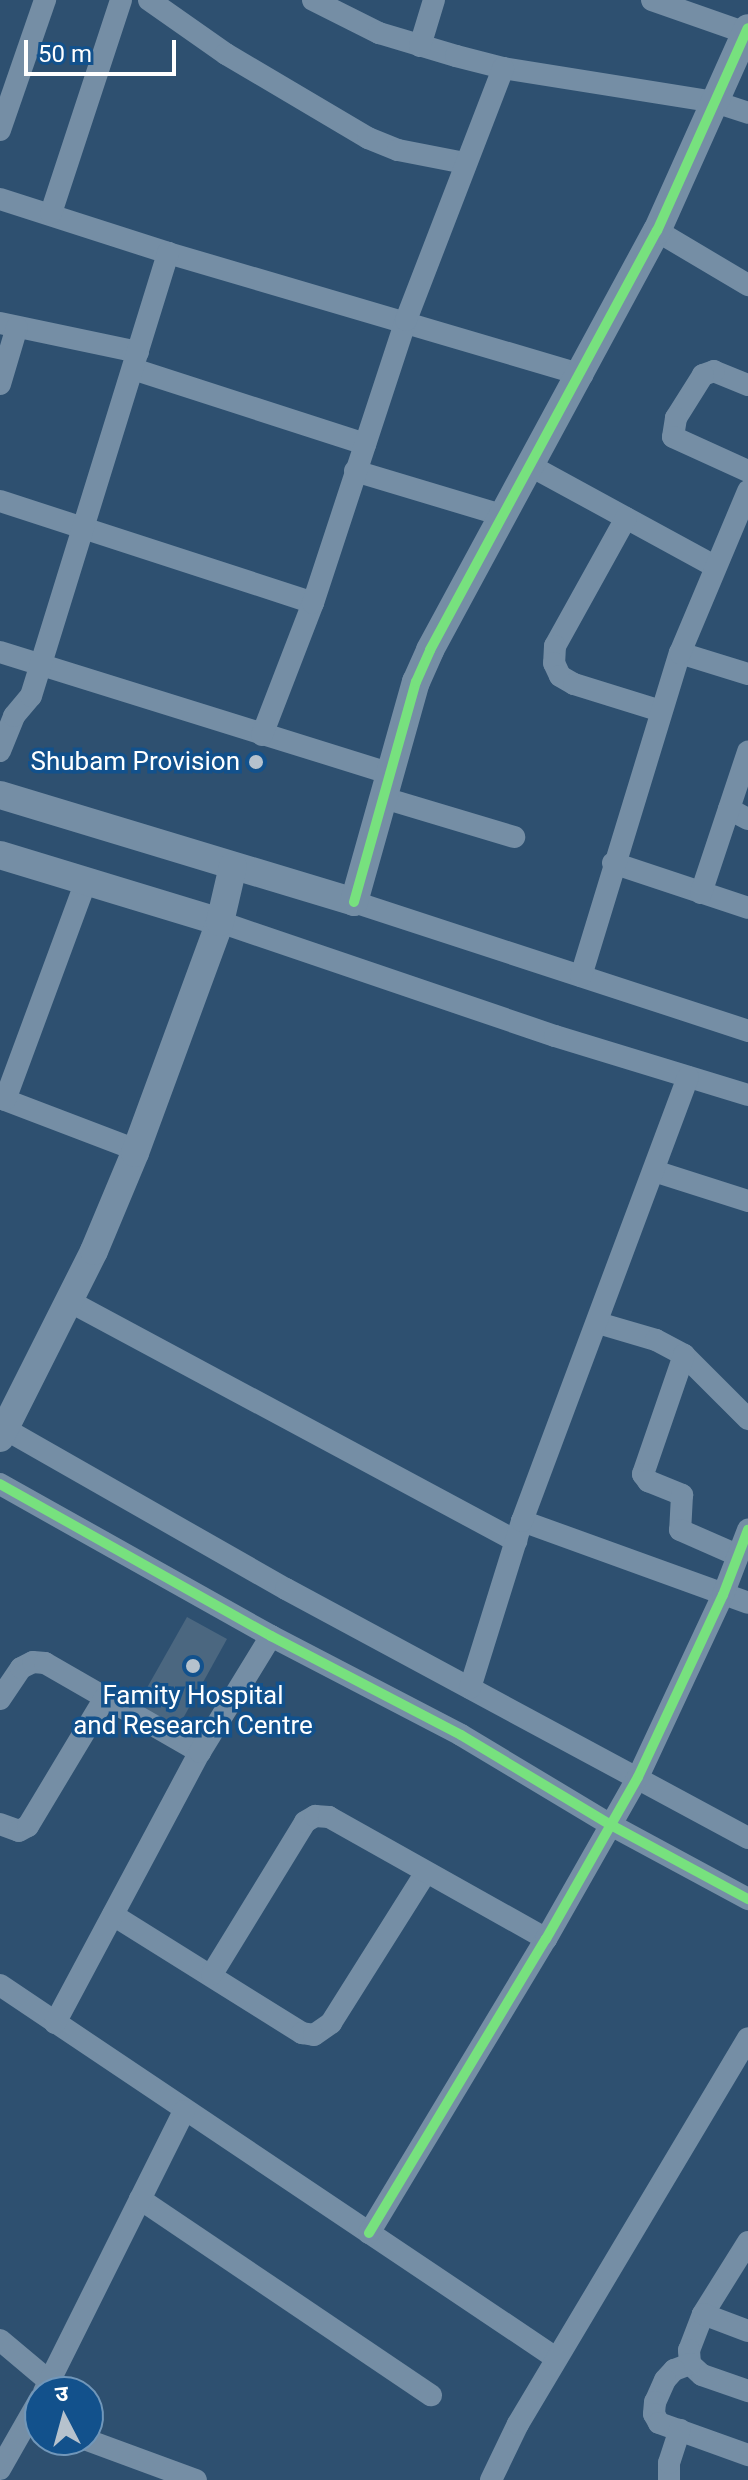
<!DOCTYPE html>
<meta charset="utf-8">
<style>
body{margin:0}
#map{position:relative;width:748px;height:2480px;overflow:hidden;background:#2e5070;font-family:Roboto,"Noto Sans Devanagari",sans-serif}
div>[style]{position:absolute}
.building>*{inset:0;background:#4b6780}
.minor>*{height:22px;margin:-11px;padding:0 11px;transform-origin:11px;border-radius:11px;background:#758ea5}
.tertiary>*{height:28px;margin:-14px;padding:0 14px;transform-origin:14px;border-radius:14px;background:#758ea5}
.cycleway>*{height:10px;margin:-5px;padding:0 5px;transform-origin:5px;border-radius:5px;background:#77e17e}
.dots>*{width:22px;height:22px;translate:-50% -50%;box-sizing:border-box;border:4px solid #12518c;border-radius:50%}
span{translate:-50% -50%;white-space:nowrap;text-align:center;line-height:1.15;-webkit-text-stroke:7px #12518c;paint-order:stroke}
.poi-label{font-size:26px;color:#fff}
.right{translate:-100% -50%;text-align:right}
.north{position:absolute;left:24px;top:2376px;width:80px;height:80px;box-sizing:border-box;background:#12518c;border:2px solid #7197ba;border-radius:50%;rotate:354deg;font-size:22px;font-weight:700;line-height:32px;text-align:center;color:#fff}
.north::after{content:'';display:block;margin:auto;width:28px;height:36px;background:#b6c2cd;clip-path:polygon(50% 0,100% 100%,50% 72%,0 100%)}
.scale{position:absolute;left:24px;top:40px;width:152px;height:36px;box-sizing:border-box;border:4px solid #fff;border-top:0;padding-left:10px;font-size:24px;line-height:28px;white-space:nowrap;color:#fff;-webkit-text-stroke:6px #12518c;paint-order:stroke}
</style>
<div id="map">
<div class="building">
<div style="clip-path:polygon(187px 1617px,227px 1639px,176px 1731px,135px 1709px)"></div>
</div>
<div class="minor">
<div style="left:149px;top:0;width:94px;rotate:35deg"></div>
<div style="left:226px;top:54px;width:165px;rotate:30.6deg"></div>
<div style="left:368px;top:138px;width:32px;rotate:22deg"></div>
<div style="left:398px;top:150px;width:68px;rotate:11deg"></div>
<div style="left:313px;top:0;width:74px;rotate:26.6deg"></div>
<div style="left:379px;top:33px;width:80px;rotate:16.6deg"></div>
<div style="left:456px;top:56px;width:49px;rotate:14.3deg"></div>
<div style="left:503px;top:68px;width:215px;rotate:9.1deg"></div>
<div style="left:715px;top:102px;width:35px;rotate:18deg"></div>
<div style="left:652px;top:0;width:100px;rotate:19.3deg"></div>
<div style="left:420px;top:46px;width:48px;rotate:-73.1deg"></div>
<div style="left:0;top:130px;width:138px;rotate:-70.9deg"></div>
<div style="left:0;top:199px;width:176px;rotate:17.8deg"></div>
<div style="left:168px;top:253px;width:432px;rotate:16.4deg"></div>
<div style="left:51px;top:213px;width:224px;rotate:-71.8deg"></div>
<div style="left:657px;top:231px;width:106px;rotate:30.7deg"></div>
<div style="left:0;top:323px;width:141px;rotate:11.9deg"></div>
<div style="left:133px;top:369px;width:244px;rotate:17.9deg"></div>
<div style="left:0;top:384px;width:59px;rotate:-73.4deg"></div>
<div style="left:748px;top:385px;width:37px;rotate:-158deg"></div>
<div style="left:714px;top:371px;width:12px;rotate:160deg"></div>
<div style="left:703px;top:375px;width:51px;rotate:122.1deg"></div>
<div style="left:676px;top:418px;width:19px;rotate:99deg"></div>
<div style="left:673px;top:437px;width:82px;rotate:24.4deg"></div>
<div style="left:529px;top:465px;width:211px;rotate:28.6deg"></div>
<div style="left:355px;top:471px;width:153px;rotate:16.7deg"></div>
<div style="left:0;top:501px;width:329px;rotate:18deg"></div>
<div style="left:626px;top:518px;width:146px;rotate:119deg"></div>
<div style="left:555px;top:646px;width:17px;rotate:93deg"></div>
<div style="left:554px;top:663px;width:14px;rotate:65deg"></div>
<div style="left:560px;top:676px;width:16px;rotate:30deg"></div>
<div style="left:574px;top:684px;width:91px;rotate:17.2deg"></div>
<div style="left:0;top:652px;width:410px;rotate:17.3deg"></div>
<div style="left:680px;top:653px;width:71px;rotate:17.2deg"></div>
<div style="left:262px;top:735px;width:142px;rotate:-68.9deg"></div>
<div style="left:313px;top:603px;width:298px;rotate:-71.8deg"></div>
<div style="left:406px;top:320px;width:270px;rotate:-68.9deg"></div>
<div style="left:0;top:751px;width:38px;rotate:-68deg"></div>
<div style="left:14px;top:716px;width:26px;rotate:-50deg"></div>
<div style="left:31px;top:696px;width:464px;rotate:-72.8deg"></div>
<div style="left:384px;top:798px;width:136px;rotate:16.7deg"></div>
<div style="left:729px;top:809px;width:21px;rotate:28deg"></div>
<div style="left:613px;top:863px;width:142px;rotate:18.4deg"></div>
<div style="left:701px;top:893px;width:149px;rotate:-71.6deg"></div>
<div style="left:354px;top:902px;width:415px;rotate:18.1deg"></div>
<div style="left:220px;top:922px;width:354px;rotate:18.8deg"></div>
<div style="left:555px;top:1036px;width:202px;rotate:17deg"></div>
<div style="left:581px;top:976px;width:338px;rotate:-73deg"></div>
<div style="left:680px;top:653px;width:176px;rotate:-67.2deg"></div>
<div style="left:0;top:1098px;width:146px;rotate:20.9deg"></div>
<div style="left:5px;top:1100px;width:233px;rotate:-69.7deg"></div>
<div style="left:654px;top:1171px;width:99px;rotate:17.7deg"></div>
<div style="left:67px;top:1300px;width:510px;rotate:28.22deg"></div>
<div style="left:598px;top:1323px;width:60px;rotate:16.3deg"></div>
<div style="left:656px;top:1340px;width:32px;rotate:28deg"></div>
<div style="left:684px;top:1355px;width:91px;rotate:45deg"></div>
<div style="left:684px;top:1355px;width:126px;rotate:109deg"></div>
<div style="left:643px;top:1474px;width:9px;rotate:54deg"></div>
<div style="left:648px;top:1481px;width:37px;rotate:22deg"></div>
<div style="left:682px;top:1495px;width:35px;rotate:93deg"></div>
<div style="left:680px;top:1530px;width:62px;rotate:23.7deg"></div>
<div style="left:0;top:1426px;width:329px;rotate:29.7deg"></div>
<div style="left:286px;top:1589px;width:525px;rotate:28.32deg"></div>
<div style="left:0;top:1484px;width:311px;rotate:29.3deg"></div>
<div style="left:271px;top:1636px;width:214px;rotate:27.5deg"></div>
<div style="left:461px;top:1735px;width:175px;rotate:31deg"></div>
<div style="left:611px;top:1825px;width:156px;rotate:28.4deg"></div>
<div style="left:522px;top:1521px;width:240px;rotate:19.9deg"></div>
<div style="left:470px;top:1688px;width:175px;rotate:-72.7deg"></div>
<div style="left:522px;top:1521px;width:474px;rotate:-69.5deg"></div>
<div style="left:0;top:1699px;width:37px;rotate:-56deg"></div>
<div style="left:21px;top:1668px;width:13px;rotate:-27deg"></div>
<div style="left:33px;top:1662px;width:12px;rotate:5deg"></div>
<div style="left:45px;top:1663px;width:179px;rotate:29.9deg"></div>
<div style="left:0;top:1824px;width:20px;rotate:20deg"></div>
<div style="left:19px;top:1831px;width:10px;rotate:-29deg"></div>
<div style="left:28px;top:1826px;width:149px;rotate:-59deg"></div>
<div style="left:113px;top:1915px;width:223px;rotate:32deg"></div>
<div style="left:302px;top:2033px;width:12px;rotate:9deg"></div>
<div style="left:314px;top:2035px;width:21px;rotate:-35deg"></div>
<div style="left:331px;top:2023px;width:176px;rotate:-57.8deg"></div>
<div style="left:212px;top:1974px;width:178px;rotate:-58.5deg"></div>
<div style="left:305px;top:1822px;width:12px;rotate:-31deg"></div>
<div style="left:315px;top:1816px;width:14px;rotate:4deg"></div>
<div style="left:329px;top:1817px;width:249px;rotate:29.3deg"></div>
<div style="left:0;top:1985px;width:670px;rotate:33.86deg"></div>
<div style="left:55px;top:2023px;width:307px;rotate:-61.9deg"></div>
<div style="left:200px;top:1752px;width:136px;rotate:-58.5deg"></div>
<div style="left:140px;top:2199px;width:351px;rotate:34deg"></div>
<div style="left:369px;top:2233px;width:343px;rotate:-59deg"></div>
<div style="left:546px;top:1939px;width:186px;rotate:-60.4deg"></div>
<div style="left:638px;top:1777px;width:201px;rotate:-65deg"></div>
<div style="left:723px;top:1595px;width:70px;rotate:-69deg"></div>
<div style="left:748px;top:2242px;width:85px;rotate:122deg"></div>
<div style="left:703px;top:2314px;width:39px;rotate:111deg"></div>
<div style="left:689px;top:2350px;width:14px;rotate:86deg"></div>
<div style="left:690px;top:2364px;width:16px;rotate:43deg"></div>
<div style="left:702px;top:2375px;width:49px;rotate:19.2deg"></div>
<div style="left:703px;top:2314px;width:48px;rotate:20.7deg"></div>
<div style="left:0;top:2340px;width:65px;rotate:40deg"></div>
<div style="left:690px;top:2364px;width:17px;rotate:159deg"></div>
<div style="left:674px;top:2370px;width:13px;rotate:132deg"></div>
<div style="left:665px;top:2380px;width:24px;rotate:114deg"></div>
<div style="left:655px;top:2402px;width:12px;rotate:95deg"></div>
<div style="left:654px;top:2414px;width:10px;rotate:61deg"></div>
<div style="left:659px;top:2423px;width:95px;rotate:19.8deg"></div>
<div style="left:44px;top:2392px;width:314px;rotate:-63.5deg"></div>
<div style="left:87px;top:2440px;width:116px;rotate:20.2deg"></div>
<div style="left:0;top:2469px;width:81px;rotate:-60.3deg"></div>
<div style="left:491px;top:2480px;width:62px;rotate:-64.3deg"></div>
<div style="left:518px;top:2424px;width:449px;rotate:-59.2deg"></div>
<div style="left:669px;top:2480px;width:17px;rotate:-90deg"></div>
<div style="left:669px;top:2463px;width:35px;rotate:-72deg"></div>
</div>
<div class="tertiary">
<div style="left:0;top:795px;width:370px;rotate:16.8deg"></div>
<div style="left:354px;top:902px;width:229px;rotate:-74.3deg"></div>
<div style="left:416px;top:682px;width:35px;rotate:-66deg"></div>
<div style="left:430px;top:650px;width:477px;rotate:-61.6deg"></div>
<div style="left:657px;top:231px;width:222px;rotate:-65.9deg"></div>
<div style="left:0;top:855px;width:230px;rotate:16.9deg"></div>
<div style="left:0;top:1438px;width:209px;rotate:-63.3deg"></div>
<div style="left:94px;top:1251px;width:106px;rotate:-67.3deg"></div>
<div style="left:135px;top:1153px;width:246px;rotate:-69.8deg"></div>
<div style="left:220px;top:922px;width:57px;rotate:-76.9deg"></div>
</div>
<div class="cycleway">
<div style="left:354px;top:902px;width:229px;rotate:-74.3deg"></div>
<div style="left:416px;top:682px;width:35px;rotate:-66deg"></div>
<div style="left:430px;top:650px;width:477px;rotate:-61.6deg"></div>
<div style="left:657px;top:231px;width:222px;rotate:-65.9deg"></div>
<div style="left:0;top:1484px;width:311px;rotate:29.3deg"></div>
<div style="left:271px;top:1636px;width:214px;rotate:27.5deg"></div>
<div style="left:461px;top:1735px;width:175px;rotate:31deg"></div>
<div style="left:611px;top:1825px;width:156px;rotate:28.4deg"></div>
<div style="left:369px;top:2233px;width:343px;rotate:-59deg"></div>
<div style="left:546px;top:1939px;width:186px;rotate:-60.4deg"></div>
<div style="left:638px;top:1777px;width:201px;rotate:-65deg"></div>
<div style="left:723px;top:1595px;width:70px;rotate:-69deg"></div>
</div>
<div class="dots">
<div style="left:256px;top:762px;background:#b6c2cd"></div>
<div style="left:193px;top:1666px;background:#b6c2cd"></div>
</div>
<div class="poi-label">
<span class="right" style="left:240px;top:762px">Shubam Provision</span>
<span style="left:193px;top:1711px">Famity Hospital<br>and Research Centre</span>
</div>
<div class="north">उ</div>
<div class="scale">50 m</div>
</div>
